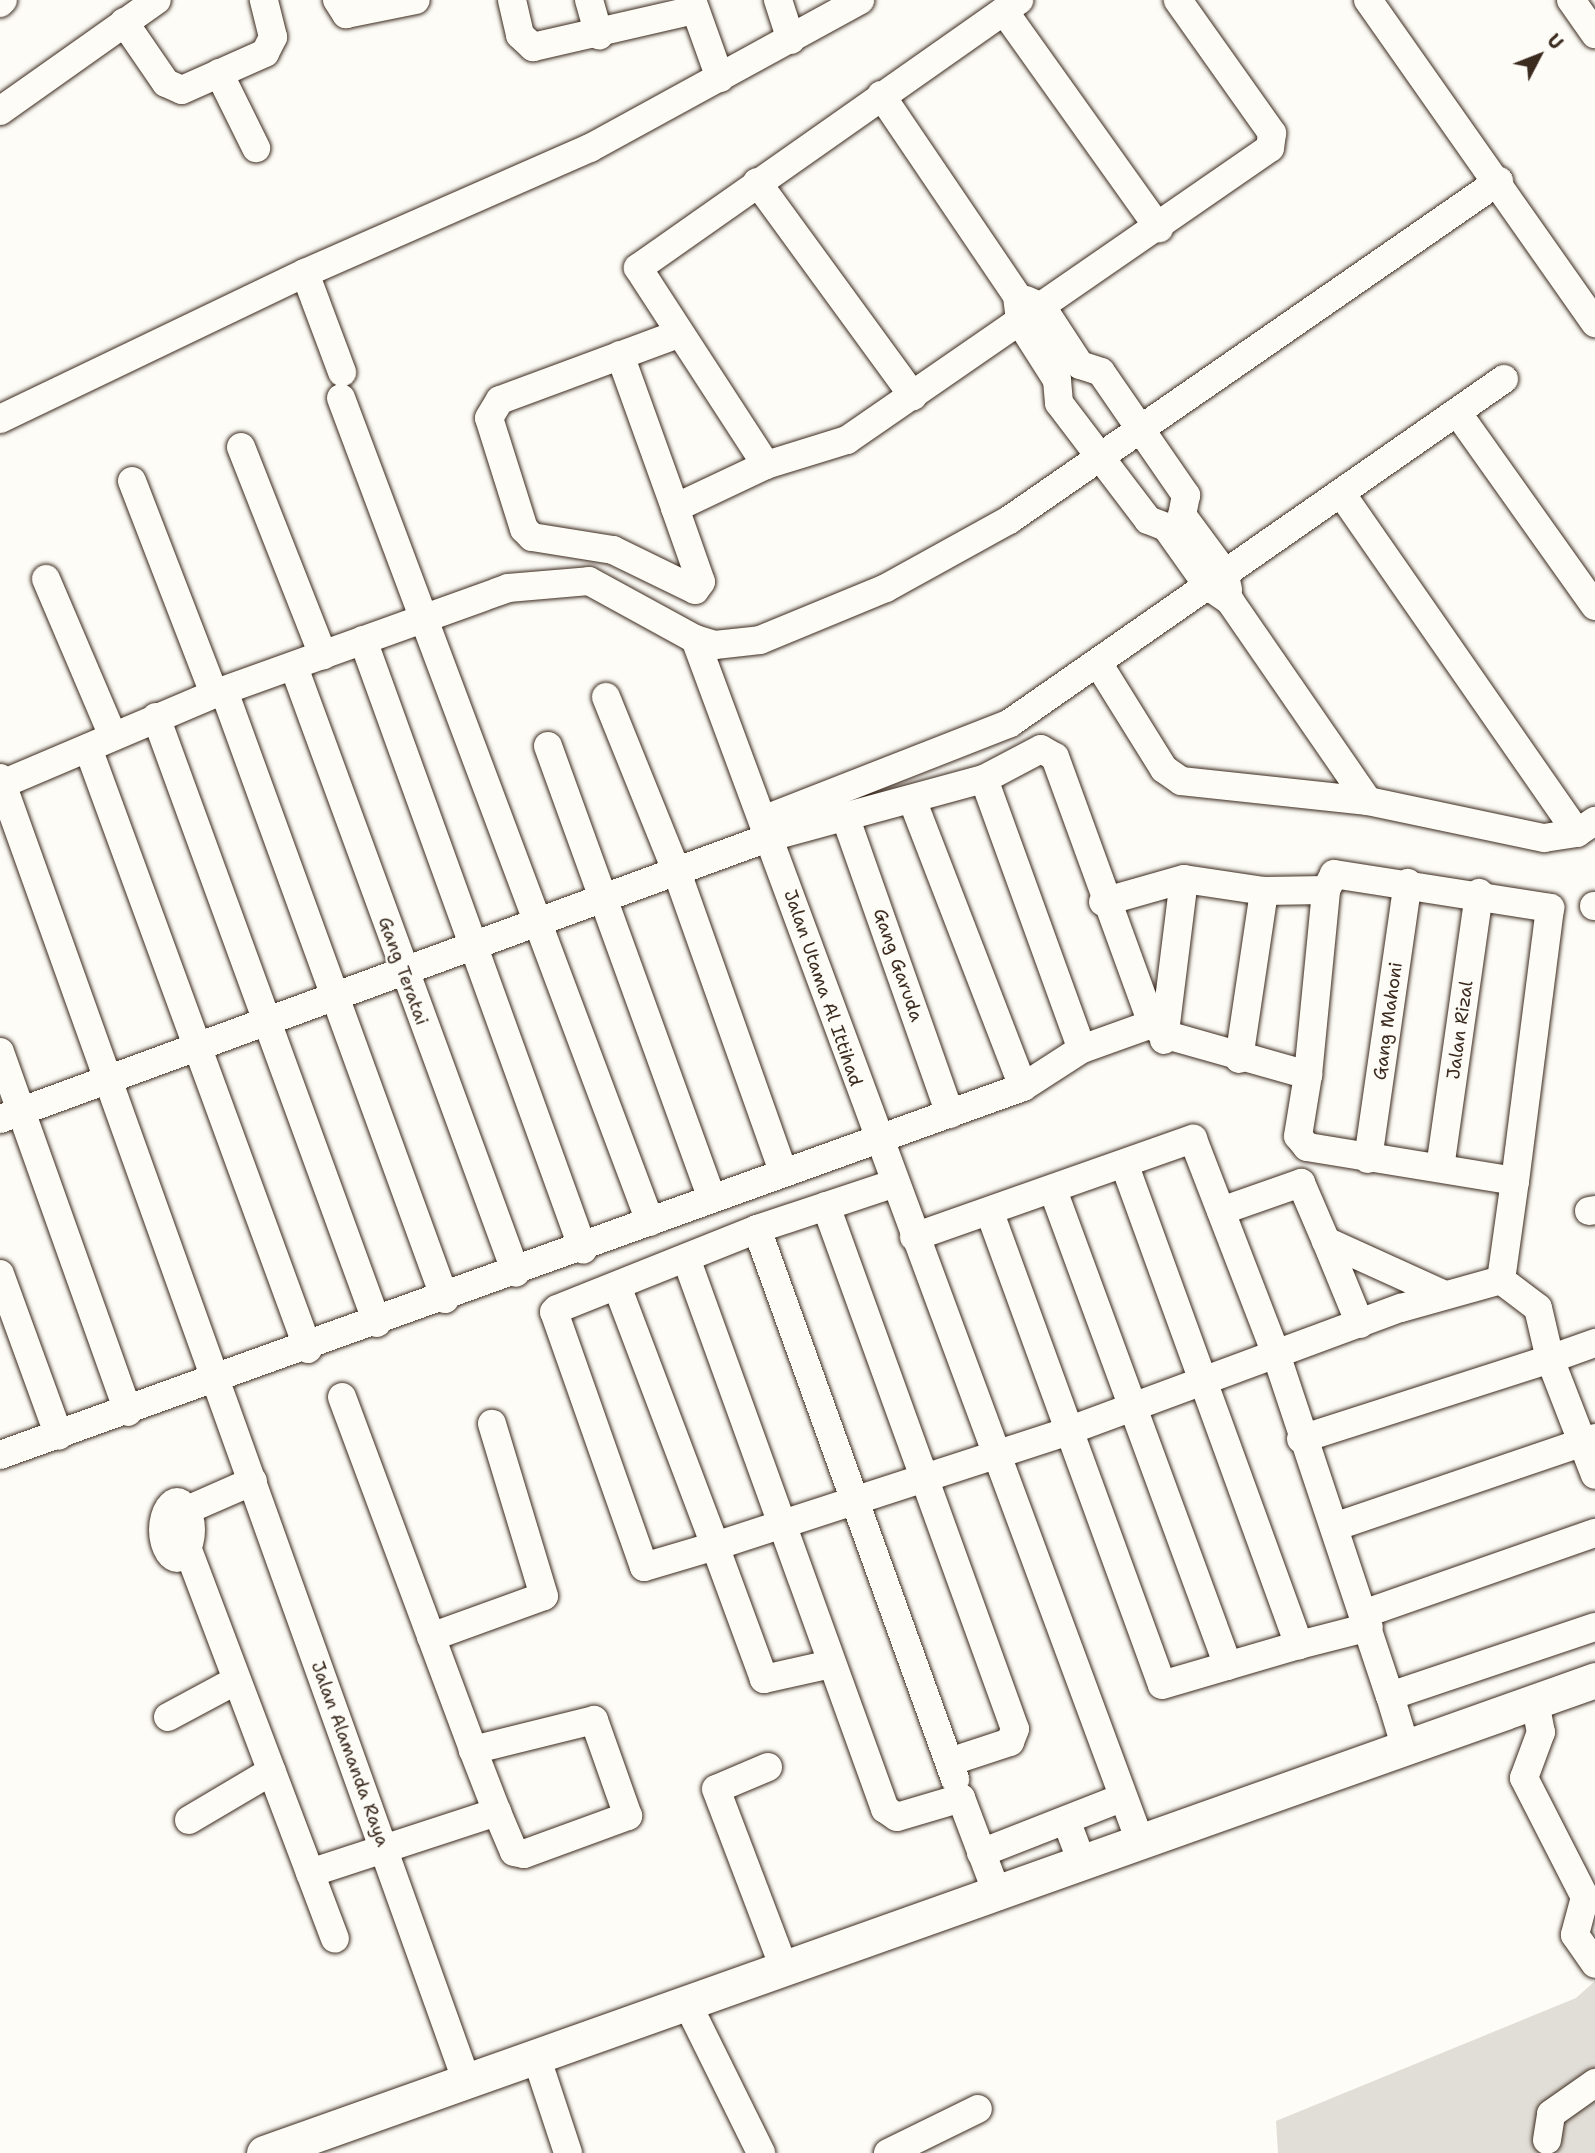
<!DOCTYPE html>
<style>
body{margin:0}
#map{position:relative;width:1595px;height:2153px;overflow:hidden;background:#fdfcf7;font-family:"Shantell Sans",sans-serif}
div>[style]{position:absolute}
.green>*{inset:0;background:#e1ded7}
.roads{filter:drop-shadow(0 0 2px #3b2a1e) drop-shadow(0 0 2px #3b2a1e)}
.minor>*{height:28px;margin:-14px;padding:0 14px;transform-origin:14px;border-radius:14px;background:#fdfcf7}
.minor>.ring{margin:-14px;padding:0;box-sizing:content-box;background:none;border:28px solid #fdfcf7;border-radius:50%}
.major>*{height:35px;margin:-17.5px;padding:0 17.5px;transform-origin:17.5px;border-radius:17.5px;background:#fdfcf7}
span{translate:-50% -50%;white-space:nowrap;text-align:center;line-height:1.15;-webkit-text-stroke:5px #fdfcf7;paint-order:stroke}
.street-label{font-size:18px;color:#3b2a1e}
.north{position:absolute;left:1504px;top:21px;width:70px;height:70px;-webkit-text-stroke:5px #fdfcf7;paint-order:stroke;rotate:48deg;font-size:19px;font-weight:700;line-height:28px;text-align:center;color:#3b2a1e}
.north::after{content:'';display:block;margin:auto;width:24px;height:32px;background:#3b2a1e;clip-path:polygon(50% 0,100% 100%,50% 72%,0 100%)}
</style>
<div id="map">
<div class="green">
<div style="clip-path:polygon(1595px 1981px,1595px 2153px,1278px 2153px,1276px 2121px,1576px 1998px)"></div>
</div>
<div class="roads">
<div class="minor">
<div style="left:337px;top:0;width:17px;rotate:57deg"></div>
<div style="left:346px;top:14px;width:71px;rotate:-11.3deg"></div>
<div style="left:512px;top:0;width:36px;rotate:77deg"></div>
<div style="left:520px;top:35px;width:18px;rotate:43deg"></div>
<div style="left:533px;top:47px;width:165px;rotate:-12.9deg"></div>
<div style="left:589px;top:0;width:37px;rotate:74deg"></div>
<div style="left:692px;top:0;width:83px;rotate:70.3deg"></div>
<div style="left:778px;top:0;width:42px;rotate:72deg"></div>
<div style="left:1368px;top:0;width:395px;rotate:54.9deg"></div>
<div style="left:1571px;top:0;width:42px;rotate:54.8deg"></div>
<div style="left:0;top:3px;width:4px;rotate:-45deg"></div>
<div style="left:1004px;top:11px;width:267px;rotate:54.5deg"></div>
<div style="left:124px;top:22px;width:74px;rotate:55.5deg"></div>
<div style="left:166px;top:83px;width:17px;rotate:24deg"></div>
<div style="left:182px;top:90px;width:91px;rotate:-24deg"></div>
<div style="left:265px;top:53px;width:18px;rotate:-63deg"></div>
<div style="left:273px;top:37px;width:38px;rotate:-104deg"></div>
<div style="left:219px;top:73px;width:84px;rotate:63.7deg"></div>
<div style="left:881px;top:95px;width:243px;rotate:55.9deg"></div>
<div style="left:1017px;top:296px;width:26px;rotate:83deg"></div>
<div style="left:1020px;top:322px;width:69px;rotate:57.5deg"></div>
<div style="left:1057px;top:380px;width:23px;rotate:85deg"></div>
<div style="left:1059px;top:403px;width:147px;rotate:52.7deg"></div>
<div style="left:1148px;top:520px;width:19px;rotate:21deg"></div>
<div style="left:1166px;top:527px;width:72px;rotate:54.6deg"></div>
<div style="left:1208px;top:586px;width:27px;rotate:34deg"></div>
<div style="left:1230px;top:601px;width:243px;rotate:55.4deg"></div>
<div style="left:0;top:111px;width:192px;rotate:-35.3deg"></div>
<div style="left:757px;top:182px;width:265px;rotate:53.9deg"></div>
<div style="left:305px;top:273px;width:106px;rotate:69.5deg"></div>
<div style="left:1026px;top:300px;width:17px;rotate:24deg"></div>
<div style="left:1042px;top:307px;width:69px;rotate:56.8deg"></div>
<div style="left:1080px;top:365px;width:22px;rotate:18deg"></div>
<div style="left:1101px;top:372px;width:150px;rotate:55.4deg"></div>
<div style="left:1186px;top:495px;width:20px;rotate:101deg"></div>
<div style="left:1182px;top:515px;width:71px;rotate:53.6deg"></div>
<div style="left:1224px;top:572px;width:18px;rotate:77deg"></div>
<div style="left:620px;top:355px;width:163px;rotate:70.2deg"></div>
<div style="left:675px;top:508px;width:101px;rotate:-25.3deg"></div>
<div style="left:766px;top:465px;width:85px;rotate:-17.2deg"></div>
<div style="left:847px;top:440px;width:514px;rotate:-34.62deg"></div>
<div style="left:1270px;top:148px;width:15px;rotate:-82deg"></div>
<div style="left:1272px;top:133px;width:163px;rotate:-125.3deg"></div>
<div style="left:341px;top:398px;width:880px;rotate:69.44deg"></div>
<div style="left:1457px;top:412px;width:238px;rotate:54.6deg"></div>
<div style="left:0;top:419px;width:338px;rotate:-25.6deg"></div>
<div style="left:305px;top:273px;width:311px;rotate:-23.7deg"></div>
<div style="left:590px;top:148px;width:308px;rotate:-28.7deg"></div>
<div style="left:241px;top:447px;width:224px;rotate:68.5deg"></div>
<div style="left:766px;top:465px;width:235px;rotate:-123deg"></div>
<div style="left:638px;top:268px;width:466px;rotate:-35.1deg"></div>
<div style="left:132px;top:481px;width:228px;rotate:68.9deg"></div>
<div style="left:1341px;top:493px;width:414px;rotate:55.2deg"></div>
<div style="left:675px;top:508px;width:78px;rotate:70.6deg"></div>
<div style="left:701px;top:582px;width:10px;rotate:127deg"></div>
<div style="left:695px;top:590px;width:91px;rotate:-154deg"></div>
<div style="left:613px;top:550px;width:82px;rotate:-170.9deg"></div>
<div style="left:532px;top:537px;width:11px;rotate:-135deg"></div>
<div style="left:524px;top:529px;width:116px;rotate:-107.5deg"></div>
<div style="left:489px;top:418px;width:21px;rotate:-59deg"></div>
<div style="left:500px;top:400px;width:190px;rotate:-20.3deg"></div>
<div style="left:46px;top:579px;width:171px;rotate:66.9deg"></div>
<div style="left:695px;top:639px;width:1285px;rotate:69.69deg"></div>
<div style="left:363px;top:640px;width:648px;rotate:70.14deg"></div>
<div style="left:1098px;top:663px;width:125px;rotate:58.1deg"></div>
<div style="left:1164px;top:769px;width:21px;rotate:35deg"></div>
<div style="left:1181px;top:781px;width:188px;rotate:6.1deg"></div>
<div style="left:1368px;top:801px;width:180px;rotate:11.9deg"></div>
<div style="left:1544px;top:838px;width:33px;rotate:-9deg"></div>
<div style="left:1577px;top:833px;width:22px;rotate:-34deg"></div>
<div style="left:294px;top:667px;width:645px;rotate:69.88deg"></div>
<div style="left:224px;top:691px;width:647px;rotate:70.02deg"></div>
<div style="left:606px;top:697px;width:192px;rotate:68deg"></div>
<div style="left:678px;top:875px;width:315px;rotate:70.5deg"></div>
<div style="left:156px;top:717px;width:645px;rotate:69.96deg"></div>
<div style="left:548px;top:746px;width:481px;rotate:70.1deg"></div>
<div style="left:88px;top:748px;width:640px;rotate:69.89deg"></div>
<div style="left:0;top:778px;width:1385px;rotate:70.3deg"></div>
<div style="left:984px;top:779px;width:287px;rotate:70.1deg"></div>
<div style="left:0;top:785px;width:233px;rotate:-23deg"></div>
<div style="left:214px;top:694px;width:313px;rotate:-19.8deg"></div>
<div style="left:508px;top:588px;width:81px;rotate:-4.9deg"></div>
<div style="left:589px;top:581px;width:121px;rotate:28.7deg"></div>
<div style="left:695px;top:639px;width:21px;rotate:17deg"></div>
<div style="left:715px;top:645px;width:45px;rotate:-6.3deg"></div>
<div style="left:760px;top:640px;width:136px;rotate:-22.4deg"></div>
<div style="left:886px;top:588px;width:141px;rotate:-28.9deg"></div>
<div style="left:1009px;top:520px;width:596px;rotate:-34.68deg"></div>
<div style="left:845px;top:816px;width:316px;rotate:70.6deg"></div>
<div style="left:763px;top:820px;width:265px;rotate:-21.4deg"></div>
<div style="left:1010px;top:723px;width:602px;rotate:-34.85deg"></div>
<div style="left:1103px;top:902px;width:84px;rotate:-15.9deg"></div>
<div style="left:1184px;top:879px;width:81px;rotate:8.5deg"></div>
<div style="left:1264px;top:891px;width:62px;rotate:-0.9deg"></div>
<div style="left:1594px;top:906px;width:1px"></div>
<div style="left:1164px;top:1040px;width:162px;rotate:-82.9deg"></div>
<div style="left:0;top:1052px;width:382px;rotate:70.4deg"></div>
<div style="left:1239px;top:1059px;width:170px;rotate:-81.5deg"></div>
<div style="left:1023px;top:1087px;width:70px;rotate:-32.8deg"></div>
<div style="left:1082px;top:1049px;width:74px;rotate:-19.7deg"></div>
<div style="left:1152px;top:1024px;width:15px;rotate:42deg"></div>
<div style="left:1163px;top:1034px;width:151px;rotate:15.8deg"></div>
<div style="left:1308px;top:1075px;width:186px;rotate:-84.4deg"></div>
<div style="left:1326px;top:890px;width:18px;rotate:-63deg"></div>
<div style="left:1334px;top:874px;width:219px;rotate:8.9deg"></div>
<div style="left:1550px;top:908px;width:275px;rotate:97.3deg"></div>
<div style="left:1515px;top:1181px;width:211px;rotate:-170.7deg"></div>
<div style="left:1307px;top:1147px;width:14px;rotate:-129deg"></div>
<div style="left:1298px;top:1136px;width:62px;rotate:-80.7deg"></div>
<div style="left:0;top:1119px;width:820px;rotate:-20.11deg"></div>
<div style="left:770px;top:837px;width:222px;rotate:-15.2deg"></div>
<div style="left:984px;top:779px;width:64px;rotate:-27.8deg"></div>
<div style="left:1041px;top:749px;width:16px;rotate:30deg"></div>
<div style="left:1055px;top:757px;width:284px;rotate:70deg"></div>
<div style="left:1368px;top:1159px;width:279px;rotate:-81.8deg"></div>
<div style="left:1125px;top:1166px;width:510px;rotate:70.04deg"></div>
<div style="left:1299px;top:1645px;width:72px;rotate:-14.4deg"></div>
<div style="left:1440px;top:1168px;width:278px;rotate:-81.9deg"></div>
<div style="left:1053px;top:1190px;width:507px;rotate:69.81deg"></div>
<div style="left:826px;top:1206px;width:556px;rotate:70.13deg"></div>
<div style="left:1015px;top:1729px;width:14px;rotate:111deg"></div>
<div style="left:1010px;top:1742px;width:64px;rotate:161.8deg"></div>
<div style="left:1221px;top:1211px;width:85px;rotate:-19.3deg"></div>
<div style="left:1301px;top:1183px;width:63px;rotate:66.7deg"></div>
<div style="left:1589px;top:1211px;width:6px;rotate:-9deg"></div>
<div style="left:990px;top:1213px;width:502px;rotate:69.98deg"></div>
<div style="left:1162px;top:1685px;width:143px;rotate:-16.3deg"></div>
<div style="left:757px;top:1229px;width:585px;rotate:70.2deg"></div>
<div style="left:914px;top:1237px;width:296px;rotate:-19.4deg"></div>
<div style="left:1193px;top:1139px;width:230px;rotate:68.9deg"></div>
<div style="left:1276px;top:1354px;width:360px;rotate:71.6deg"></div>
<div style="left:1390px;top:1696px;width:216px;rotate:-18.6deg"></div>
<div style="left:686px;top:1258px;width:586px;rotate:70.14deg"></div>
<div style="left:885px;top:1809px;width:14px;rotate:34deg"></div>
<div style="left:897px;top:1817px;width:67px;rotate:-16.5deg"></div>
<div style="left:961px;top:1798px;width:105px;rotate:69.3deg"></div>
<div style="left:0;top:1274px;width:172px;rotate:70deg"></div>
<div style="left:1501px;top:1280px;width:100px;rotate:-82deg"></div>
<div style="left:617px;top:1286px;width:278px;rotate:69.3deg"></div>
<div style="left:715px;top:1546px;width:74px;rotate:163.5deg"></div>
<div style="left:644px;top:1567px;width:270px;rotate:-109.4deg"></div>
<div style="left:554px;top:1312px;width:4px;rotate:-45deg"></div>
<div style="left:557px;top:1309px;width:215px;rotate:-21.8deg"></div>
<div style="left:757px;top:1229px;width:142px;rotate:-18.4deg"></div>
<div style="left:1360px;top:1324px;width:90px;rotate:-112.3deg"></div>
<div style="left:1326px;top:1241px;width:128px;rotate:24.4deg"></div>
<div style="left:342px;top:1397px;width:377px;rotate:69.6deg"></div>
<div style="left:473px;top:1750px;width:66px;rotate:68.8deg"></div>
<div style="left:497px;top:1812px;width:43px;rotate:67deg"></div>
<div style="left:514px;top:1852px;width:10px;rotate:11deg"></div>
<div style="left:524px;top:1854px;width:111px;rotate:-20.1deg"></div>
<div style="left:628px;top:1816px;width:102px;rotate:-109.5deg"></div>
<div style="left:594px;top:1720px;width:125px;rotate:166.1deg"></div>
<div style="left:1301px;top:1439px;width:262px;rotate:-17.8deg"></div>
<div style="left:1550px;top:1359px;width:124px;rotate:68.8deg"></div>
<div style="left:0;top:1455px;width:1087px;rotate:-19.78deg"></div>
<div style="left:1023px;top:1087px;width:308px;rotate:-111.1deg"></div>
<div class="ring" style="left:163px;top:1502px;width:-4px;height:-4px"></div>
<div style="left:187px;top:1510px;width:72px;rotate:-23.7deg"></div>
<div style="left:179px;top:1526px;width:441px;rotate:69.3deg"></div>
<div style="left:1334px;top:1527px;width:276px;rotate:-18.8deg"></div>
<div style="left:1366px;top:1613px;width:243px;rotate:-19.3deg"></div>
<div style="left:431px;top:1637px;width:120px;rotate:-19.9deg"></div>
<div style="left:544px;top:1596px;width:180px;rotate:-106.8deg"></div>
<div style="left:831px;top:1664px;width:69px;rotate:167.4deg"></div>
<div style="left:764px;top:1679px;width:142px;rotate:-110.2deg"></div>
<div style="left:715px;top:1546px;width:368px;rotate:-18deg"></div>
<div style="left:1065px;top:1432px;width:358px;rotate:-20.3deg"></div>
<div style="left:1401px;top:1308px;width:104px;rotate:-15.6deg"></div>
<div style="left:1501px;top:1280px;width:46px;rotate:37.1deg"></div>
<div style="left:1538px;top:1308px;width:52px;rotate:76.8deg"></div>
<div style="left:1550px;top:1359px;width:48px;rotate:-19.6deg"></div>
<div style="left:1390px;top:1696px;width:55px;rotate:73.2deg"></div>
<div style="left:1535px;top:1702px;width:31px;rotate:79deg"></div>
<div style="left:1541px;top:1732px;width:49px;rotate:110.3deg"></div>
<div style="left:1524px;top:1778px;width:134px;rotate:62.9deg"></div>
<div style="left:1585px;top:1897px;width:39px;rotate:105deg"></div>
<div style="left:1575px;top:1935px;width:35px;rotate:55deg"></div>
<div style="left:168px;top:1717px;width:78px;rotate:-28.2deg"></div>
<div style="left:768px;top:1767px;width:56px;rotate:157.1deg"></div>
<div style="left:716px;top:1789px;width:195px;rotate:69.2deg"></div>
<div style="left:189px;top:1820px;width:96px;rotate:-30.6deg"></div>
<div style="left:1066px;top:1820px;width:48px;rotate:69.3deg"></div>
<div style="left:981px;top:1853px;width:150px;rotate:-21.4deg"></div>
<div style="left:310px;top:1873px;width:197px;rotate:-18.1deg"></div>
<div style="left:688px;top:2005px;width:165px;rotate:63.7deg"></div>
<div style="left:537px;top:2059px;width:99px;rotate:71.7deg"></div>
<div style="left:1547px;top:2140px;width:26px;rotate:-81deg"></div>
<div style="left:1551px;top:2114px;width:54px;rotate:-35.2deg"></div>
<div style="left:888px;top:2153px;width:100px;rotate:-26.1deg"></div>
</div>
<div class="major">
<div style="left:264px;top:2153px;width:1413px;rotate:-19.56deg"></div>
</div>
</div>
<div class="street-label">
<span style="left:898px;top:965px;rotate:71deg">Gang Garuda</span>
<span style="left:403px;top:971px;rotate:70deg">Gang Teratai</span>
<span style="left:823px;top:988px;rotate:71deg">Jalan Utama Al Ittihad</span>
<span style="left:1388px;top:1021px;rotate:-82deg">Gang Mahoni</span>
<span style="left:1460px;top:1030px;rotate:-82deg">Jalan Rizal</span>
<span style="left:350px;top:1754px;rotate:70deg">Jalan Alamanda Raya</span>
</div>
<div class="north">U</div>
</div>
